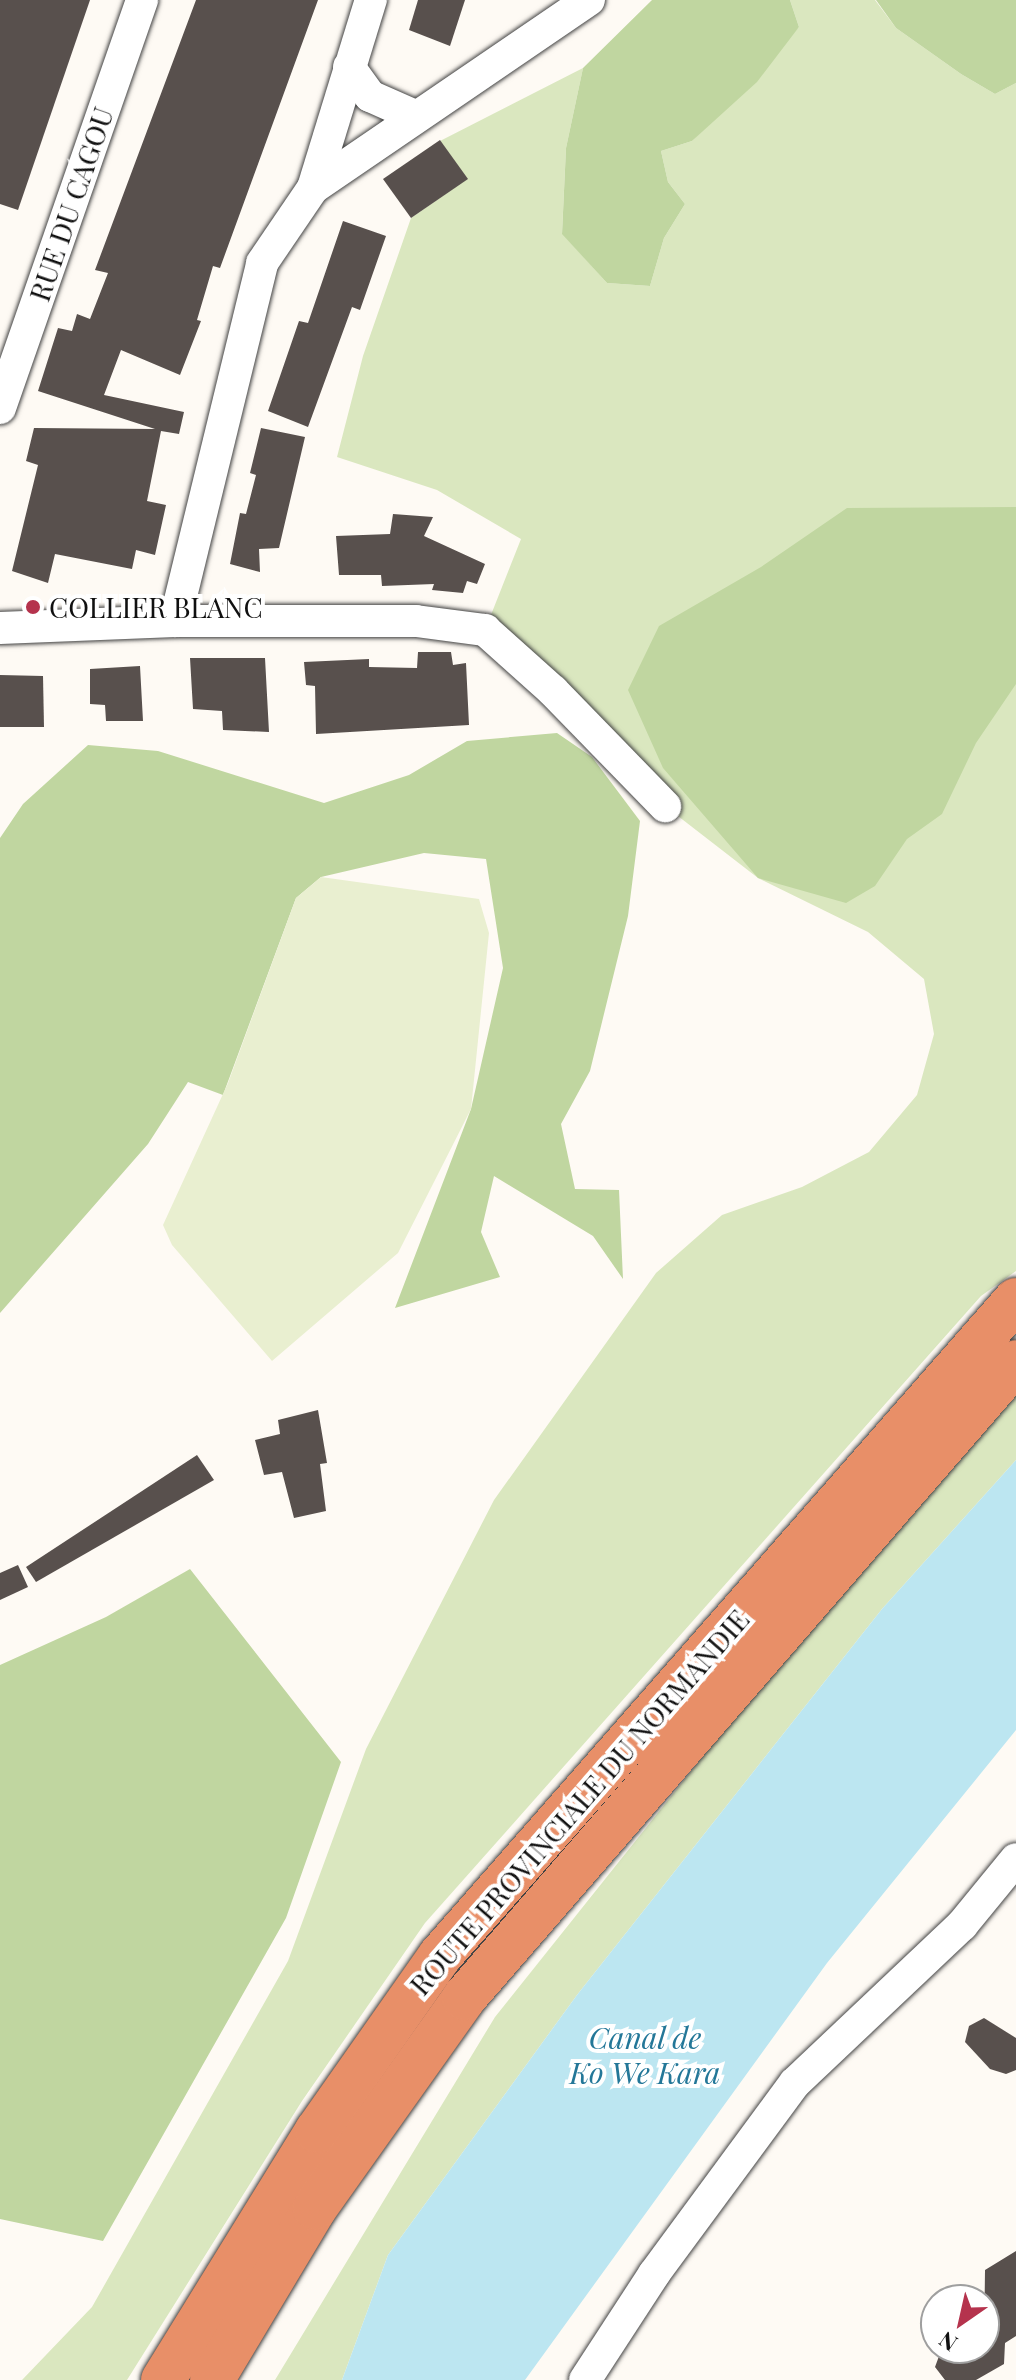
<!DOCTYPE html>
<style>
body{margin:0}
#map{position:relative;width:1016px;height:2380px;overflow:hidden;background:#fefaf4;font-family:"Playfair Display",serif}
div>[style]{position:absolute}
.green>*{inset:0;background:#dae7bf}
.forest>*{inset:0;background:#c0d6a0}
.pitch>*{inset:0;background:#e9efd0}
.water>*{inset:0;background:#bce6f1}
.building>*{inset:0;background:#58504d}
.roads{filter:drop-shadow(0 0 2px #434343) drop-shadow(0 0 2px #434343)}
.minor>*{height:32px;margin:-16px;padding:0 16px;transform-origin:16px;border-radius:16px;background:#fff}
.highway>*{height:44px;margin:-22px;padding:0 22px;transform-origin:22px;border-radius:22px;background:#e88f68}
.dots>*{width:22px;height:22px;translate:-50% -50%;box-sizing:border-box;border:4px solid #fff;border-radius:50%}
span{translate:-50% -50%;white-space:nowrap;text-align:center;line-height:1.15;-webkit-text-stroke:8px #fff;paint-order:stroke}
.street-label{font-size:28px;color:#101010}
.poi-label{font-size:28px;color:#101010}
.left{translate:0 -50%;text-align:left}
.water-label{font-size:30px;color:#237798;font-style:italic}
.north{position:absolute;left:920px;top:2284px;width:80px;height:80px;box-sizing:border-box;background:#fff;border:2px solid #9f9f9f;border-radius:50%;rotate:214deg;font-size:22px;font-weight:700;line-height:32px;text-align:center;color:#101010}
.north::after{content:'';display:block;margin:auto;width:28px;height:36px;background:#b5334d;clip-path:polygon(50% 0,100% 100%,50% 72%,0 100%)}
</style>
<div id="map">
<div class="green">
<div style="clip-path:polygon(790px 0,875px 0,896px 28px,961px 74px,995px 94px,1016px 83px,1016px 1271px,981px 1296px,425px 1923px,302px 2101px,127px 2380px,22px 2380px,92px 2307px,288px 1961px,366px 1749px,494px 1500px,656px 1273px,722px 1215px,802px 1187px,869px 1152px,917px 1095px,934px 1034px,924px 979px,868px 932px,758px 878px,665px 806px,485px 630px,521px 539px,437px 490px,337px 457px,363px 356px,411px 218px,467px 179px,440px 141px,583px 68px,566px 148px,562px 233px,607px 283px,650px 286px,664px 238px,685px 204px,668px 182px,661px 151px,692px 141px,799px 27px)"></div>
<div style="clip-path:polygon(1016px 1364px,1016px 1460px,882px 1609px,577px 1995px,388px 2255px,342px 2380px,275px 2380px,495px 2017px)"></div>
</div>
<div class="forest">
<div style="clip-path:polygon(652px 0,790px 0,799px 27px,757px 82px,692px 141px,661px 151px,668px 182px,685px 204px,664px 238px,650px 286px,607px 283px,562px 234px,566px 148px,583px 68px)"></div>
<div style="clip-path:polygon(876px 0,1016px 0,1016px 83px,995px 94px,961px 74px,896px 28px)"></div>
<div style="clip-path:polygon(1016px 507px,1016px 684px,976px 743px,942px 814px,907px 839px,875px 886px,846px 903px,758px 878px,663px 768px,628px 690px,659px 626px,761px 567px,847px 508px)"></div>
<div style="clip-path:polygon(557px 733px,592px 757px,640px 821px,628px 916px,590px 1071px,561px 1124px,575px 1189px,619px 1190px,623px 1279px,593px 1236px,494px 1176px,481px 1232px,500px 1277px,395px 1308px,471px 1109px,503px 968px,486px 859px,424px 853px,321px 877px,296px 898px,223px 1095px,188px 1082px,148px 1144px,0 1313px,0 838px,23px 804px,88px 745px,158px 751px,324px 803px,409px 775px,467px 741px)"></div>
<div style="clip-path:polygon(190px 1569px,341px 1762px,286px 1918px,103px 2241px,0 2219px,0 1665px,106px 1617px)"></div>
</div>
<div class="pitch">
<div style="clip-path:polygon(321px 877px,479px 899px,489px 933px,471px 1109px,398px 1253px,272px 1361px,172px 1245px,163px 1225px,228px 1083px,296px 898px)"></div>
</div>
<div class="water">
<div style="clip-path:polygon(1016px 1460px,1016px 1730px,827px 1963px,525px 2380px,342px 2380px,388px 2255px,577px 1995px,882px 1609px)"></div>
</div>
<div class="building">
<div style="clip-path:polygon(0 0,90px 0,18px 210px,0 204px)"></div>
<div style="clip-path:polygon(196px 0,318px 0,220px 268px,213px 266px,197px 320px,201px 321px,180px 375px,121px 350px,104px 395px,184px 412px,179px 434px,161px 431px,147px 501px,166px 505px,155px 555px,136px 550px,132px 569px,55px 554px,48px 583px,12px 571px,38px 465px,26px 461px,34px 428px,155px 429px,38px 391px,58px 328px,72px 331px,77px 314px,90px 319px,108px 273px,95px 270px)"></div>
<div style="clip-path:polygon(418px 0,465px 0,450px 46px,409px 30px)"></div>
<div style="clip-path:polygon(440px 140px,468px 179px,411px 218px,383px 179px)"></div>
<div style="clip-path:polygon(343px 221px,386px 236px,360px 310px,352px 307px,308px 427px,268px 411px,299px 321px,308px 323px)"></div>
<div style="clip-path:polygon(261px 428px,305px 437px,279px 548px,259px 549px,260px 572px,230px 564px,240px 513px,246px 514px,256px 475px,250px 473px)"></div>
<div style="clip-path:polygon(393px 514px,433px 517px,424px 536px,485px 564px,477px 584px,467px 581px,463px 593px,432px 590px,434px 584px,382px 586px,381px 575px,339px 575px,336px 536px,390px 534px)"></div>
<div style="clip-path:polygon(418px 652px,451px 652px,453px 665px,466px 663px,469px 725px,316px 734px,315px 686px,306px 685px,304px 662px,369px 659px,369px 667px,417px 668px)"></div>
<div style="clip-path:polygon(190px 658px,265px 658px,269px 732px,223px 730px,222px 711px,193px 709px)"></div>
<div style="clip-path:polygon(140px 666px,143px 721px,106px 721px,105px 705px,90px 704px,90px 669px)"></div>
<div style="clip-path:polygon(0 675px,43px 676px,44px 727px,0 727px)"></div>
<div style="clip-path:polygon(318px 1410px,327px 1463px,320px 1464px,326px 1511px,294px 1518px,282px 1472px,264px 1475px,255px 1440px,280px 1434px,278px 1420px)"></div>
<div style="clip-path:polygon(197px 1455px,214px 1480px,36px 1582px,26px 1567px)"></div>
<div style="clip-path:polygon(18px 1565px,28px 1587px,0 1600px,0 1573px)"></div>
<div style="clip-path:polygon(984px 2018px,1016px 2038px,1016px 2070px,1006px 2074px,990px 2069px,965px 2042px,969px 2026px)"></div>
<div style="clip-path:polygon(1016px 2251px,1016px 2336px,1005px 2343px,1004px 2364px,976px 2380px,945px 2380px,935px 2367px,942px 2348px,984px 2348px,985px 2270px)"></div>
</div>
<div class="roads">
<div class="minor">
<div style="left:349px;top:67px;width:36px;rotate:54deg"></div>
<div style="left:370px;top:96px;width:49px;rotate:24deg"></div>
<div style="left:313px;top:188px;width:334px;rotate:-34.3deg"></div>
<div style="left:0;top:408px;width:432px;rotate:-70.8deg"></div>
<div style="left:175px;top:621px;width:368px;rotate:-76.3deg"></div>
<div style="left:262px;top:263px;width:91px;rotate:-55.8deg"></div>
<div style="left:313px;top:188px;width:197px;rotate:-72.9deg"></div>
<div style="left:0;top:628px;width:175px;rotate:-2.3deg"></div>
<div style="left:175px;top:621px;width:241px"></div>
<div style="left:416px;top:621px;width:70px;rotate:7.4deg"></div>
<div style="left:485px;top:630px;width:91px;rotate:41.9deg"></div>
<div style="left:553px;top:691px;width:161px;rotate:45.8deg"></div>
<div style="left:585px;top:2380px;width:126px;rotate:-56.9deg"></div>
<div style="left:654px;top:2274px;width:237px;rotate:-53.6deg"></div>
<div style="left:795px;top:2083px;width:230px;rotate:-43.4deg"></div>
<div style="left:962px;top:1925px;width:85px;rotate:-50.7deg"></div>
</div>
<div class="highway">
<div style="left:163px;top:2380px;width:293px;rotate:-58.3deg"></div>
<div style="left:317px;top:2131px;width:214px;rotate:-54.9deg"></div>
<div style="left:440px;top:1956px;width:873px;rotate:-48.72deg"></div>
<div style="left:212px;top:2380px;width:200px;rotate:-59.1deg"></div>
<div style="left:315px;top:2208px;width:257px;rotate:-54.6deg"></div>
<div style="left:464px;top:1998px;width:842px;rotate:-49.04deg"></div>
</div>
</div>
<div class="dots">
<div style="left:33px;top:607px;background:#b5334d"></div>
</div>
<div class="street-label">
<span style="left:71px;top:204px;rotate:-71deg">RUE DU CAGOU</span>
<span style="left:579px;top:1802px;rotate:-49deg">ROUTE PROVINCIALE DU NORMANDIE</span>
</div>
<div class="poi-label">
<span class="left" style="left:49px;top:607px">COLLIER BLANC</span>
</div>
<div class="water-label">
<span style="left:645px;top:2054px">Canal de<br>Ko We Kara</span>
</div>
<div class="north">N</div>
</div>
